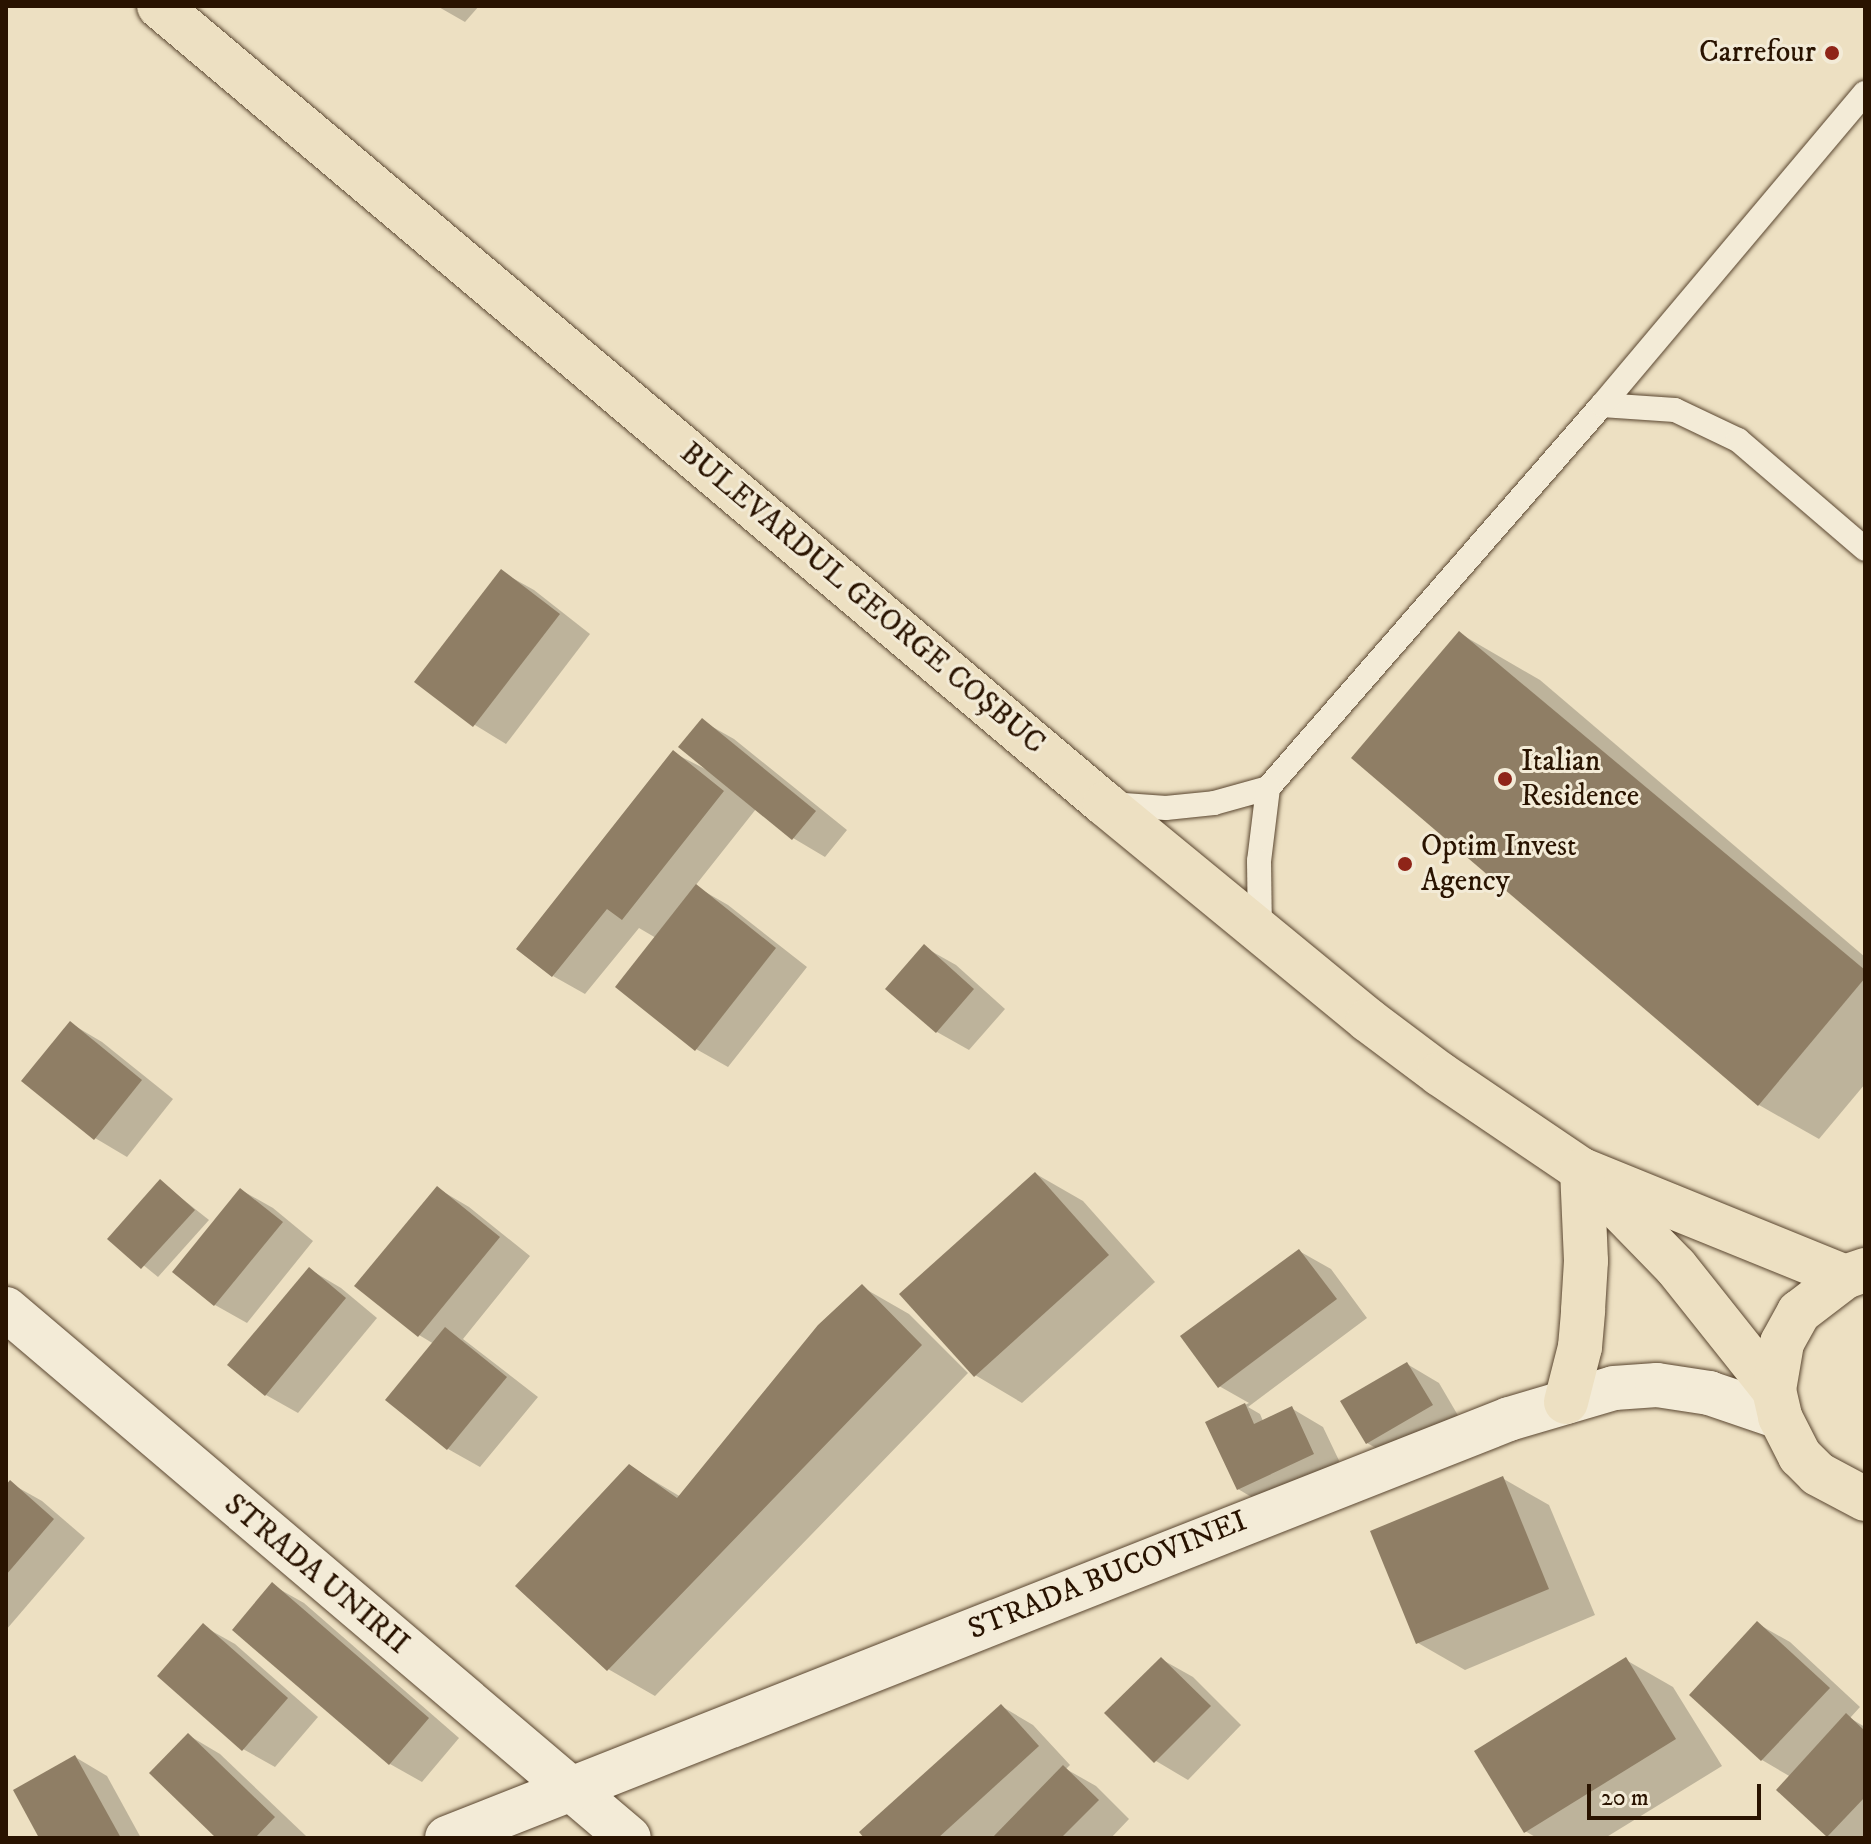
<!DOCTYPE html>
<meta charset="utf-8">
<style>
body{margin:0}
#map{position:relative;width:1871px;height:1844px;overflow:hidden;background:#ede0c2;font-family:"IM FELL DW Pica",serif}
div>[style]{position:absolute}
.shadow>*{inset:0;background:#0003}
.building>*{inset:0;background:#8f7e65}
.roads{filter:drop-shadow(0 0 2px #5a4630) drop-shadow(0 0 2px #5a4630)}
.lane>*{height:24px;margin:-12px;padding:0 12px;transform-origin:12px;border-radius:12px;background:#f3ebd7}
.street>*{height:44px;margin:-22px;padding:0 22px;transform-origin:22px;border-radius:22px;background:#f3ebd7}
.secondary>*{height:44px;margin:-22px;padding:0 22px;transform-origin:22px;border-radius:22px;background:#f3ebd7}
.primary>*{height:44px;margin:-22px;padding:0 22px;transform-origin:22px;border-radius:22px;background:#ede0c2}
.dots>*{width:22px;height:22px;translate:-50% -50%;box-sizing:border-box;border:4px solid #f3ebd7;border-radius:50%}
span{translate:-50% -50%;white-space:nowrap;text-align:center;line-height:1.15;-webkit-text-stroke:6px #f3ebd7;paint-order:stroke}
.poi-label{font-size:30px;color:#291300}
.right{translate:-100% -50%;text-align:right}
.left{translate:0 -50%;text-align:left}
.street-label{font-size:30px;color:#291300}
.frame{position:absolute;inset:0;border:8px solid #291300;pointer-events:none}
.scale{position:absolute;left:1587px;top:1784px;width:174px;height:36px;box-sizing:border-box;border:4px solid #291300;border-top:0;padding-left:10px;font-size:24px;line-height:28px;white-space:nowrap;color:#291300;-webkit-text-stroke:6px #f3ebd7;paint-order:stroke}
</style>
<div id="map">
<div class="shadow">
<div style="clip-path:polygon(437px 6px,479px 6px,465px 22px)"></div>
<div style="clip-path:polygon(502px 572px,534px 590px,590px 634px,506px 744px,475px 725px,417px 682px)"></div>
<div style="clip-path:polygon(1459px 633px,1540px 680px,1865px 957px,1865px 1084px,1819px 1139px,1759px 1105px,1354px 758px)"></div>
<div style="clip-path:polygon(702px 721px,734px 739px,847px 830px,825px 857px,793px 838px,756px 809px,695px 886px,728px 905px,807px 967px,728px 1067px,696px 1049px,656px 938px,639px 928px,585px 994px,553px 976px,674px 753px,711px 772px)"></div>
<div style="clip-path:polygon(924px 947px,956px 965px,1005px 1009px,969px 1050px,937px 1032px)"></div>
<div style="clip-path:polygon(70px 1023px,102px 1042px,173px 1099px,127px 1157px,95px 1138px)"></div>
<div style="clip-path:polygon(1036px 1174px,1083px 1201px,1155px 1282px,1022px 1403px,975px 1375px)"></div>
<div style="clip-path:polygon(161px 1182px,209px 1220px,158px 1277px,110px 1238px)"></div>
<div style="clip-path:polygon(437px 1188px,469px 1207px,530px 1256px,463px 1339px,538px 1397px,480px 1467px,448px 1449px,388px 1400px,434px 1344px,419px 1335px)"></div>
<div style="clip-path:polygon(241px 1190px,273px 1208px,313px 1241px,247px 1323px,215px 1305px,175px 1272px)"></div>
<div style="clip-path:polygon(1299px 1251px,1331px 1269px,1367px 1318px,1248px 1407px,1260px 1414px,1263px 1421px,1291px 1408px,1323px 1427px,1345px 1473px,1270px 1508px,1238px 1489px,1207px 1423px,1249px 1403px,1219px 1386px)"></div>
<div style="clip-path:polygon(309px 1269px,341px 1288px,377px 1318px,298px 1413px,266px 1395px,230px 1365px)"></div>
<div style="clip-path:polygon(862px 1287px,909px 1314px,968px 1373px,655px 1696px,608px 1669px,629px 1466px,681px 1497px)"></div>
<div style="clip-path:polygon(1407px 1364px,1439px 1383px,1463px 1424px,1399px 1461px,1367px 1443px)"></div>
<div style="clip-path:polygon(1502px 1478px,1549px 1505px,1595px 1615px,1465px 1670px,1418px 1643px)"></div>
<div style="clip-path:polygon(10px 1483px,42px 1501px,85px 1538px,6px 1630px,6px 1488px)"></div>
<div style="clip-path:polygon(272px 1585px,304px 1603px,459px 1738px,422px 1782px,390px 1764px)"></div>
<div style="clip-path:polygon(1758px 1624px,1790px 1642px,1860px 1707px,1850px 1718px,1865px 1727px,1865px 1838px,1828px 1836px,1779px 1790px,1791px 1777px,1762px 1760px,1692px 1694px)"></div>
<div style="clip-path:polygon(203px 1626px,235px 1644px,318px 1717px,275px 1767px,243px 1749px)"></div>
<div style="clip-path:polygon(1161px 1659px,1193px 1677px,1241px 1725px,1188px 1780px,1156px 1761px)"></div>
<div style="clip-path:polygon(1626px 1660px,1673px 1687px,1722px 1766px,1605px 1838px,1537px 1838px,1525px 1831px)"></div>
<div style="clip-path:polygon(1001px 1706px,1033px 1725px,1070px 1765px,1066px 1769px,1096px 1786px,1129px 1819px,1111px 1838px,867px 1838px)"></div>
<div style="clip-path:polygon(188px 1735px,220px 1754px,306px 1836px,219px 1838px)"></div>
<div style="clip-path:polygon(75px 1757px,107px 1776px,141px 1838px,41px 1838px)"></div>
</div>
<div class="building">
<div style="clip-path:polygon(501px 569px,560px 614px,473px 727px,414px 682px)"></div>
<div style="clip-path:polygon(1459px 631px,1865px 970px,1865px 978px,1758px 1106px,1351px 758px)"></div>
<div style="clip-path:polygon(702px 718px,816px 811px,792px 840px,678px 747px)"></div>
<div style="clip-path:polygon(673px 750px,724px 791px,622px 920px,607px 909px,552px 977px,516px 949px)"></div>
<div style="clip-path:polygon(696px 884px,776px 948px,695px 1051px,615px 987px)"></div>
<div style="clip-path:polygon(924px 944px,974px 989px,936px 1033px,885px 989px)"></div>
<div style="clip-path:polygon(70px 1021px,142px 1080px,94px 1140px,21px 1081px)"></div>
<div style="clip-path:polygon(1035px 1172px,1109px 1255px,974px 1377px,899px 1294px)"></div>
<div style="clip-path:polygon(160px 1179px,195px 1210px,141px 1269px,107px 1239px)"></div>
<div style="clip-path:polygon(437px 1186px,500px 1237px,418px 1337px,354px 1286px)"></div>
<div style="clip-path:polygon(240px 1188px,283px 1222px,214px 1306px,172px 1272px)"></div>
<div style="clip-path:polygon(1299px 1249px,1337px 1299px,1218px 1388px,1180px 1336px)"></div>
<div style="clip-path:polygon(309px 1267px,346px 1298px,265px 1396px,227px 1365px)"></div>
<div style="clip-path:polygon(862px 1284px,922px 1345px,607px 1671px,515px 1586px,629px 1464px,677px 1498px,818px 1325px)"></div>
<div style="clip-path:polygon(445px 1327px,507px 1377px,447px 1450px,385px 1400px)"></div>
<div style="clip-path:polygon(1407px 1362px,1433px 1405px,1366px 1444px,1340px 1401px)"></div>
<div style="clip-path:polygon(1245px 1403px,1254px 1424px,1292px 1406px,1314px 1454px,1237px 1490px,1205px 1422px)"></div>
<div style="clip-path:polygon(1503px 1476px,1549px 1589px,1416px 1644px,1370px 1531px)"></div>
<div style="clip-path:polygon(10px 1480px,54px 1519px,6px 1575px,6px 1485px)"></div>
<div style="clip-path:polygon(272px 1582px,429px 1718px,389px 1765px,232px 1630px)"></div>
<div style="clip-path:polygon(1757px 1621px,1830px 1688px,1761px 1761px,1689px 1695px)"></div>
<div style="clip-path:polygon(203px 1623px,288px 1698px,242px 1751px,157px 1676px)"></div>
<div style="clip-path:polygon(1161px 1657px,1211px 1706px,1154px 1763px,1104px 1713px)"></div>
<div style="clip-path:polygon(1626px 1657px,1676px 1739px,1524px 1833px,1474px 1751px)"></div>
<div style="clip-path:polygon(1001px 1704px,1039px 1746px,938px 1838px,864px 1838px,859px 1832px)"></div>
<div style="clip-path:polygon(1846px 1713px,1865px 1731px,1865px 1797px,1827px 1837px,1776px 1790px)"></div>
<div style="clip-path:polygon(188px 1733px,275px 1817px,255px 1838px,216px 1838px,149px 1773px)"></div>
<div style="clip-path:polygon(75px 1755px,121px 1838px,39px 1838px,13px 1790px)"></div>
<div style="clip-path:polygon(1063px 1765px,1099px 1800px,1061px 1838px,992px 1838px)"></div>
</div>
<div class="roads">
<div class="lane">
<div style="left:1602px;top:405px;width:73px;rotate:3.9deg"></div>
<div style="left:1675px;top:410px;width:70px;rotate:25.5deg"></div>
<div style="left:1738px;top:440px;width:167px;rotate:40.6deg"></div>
<div style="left:1268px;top:788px;width:508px;rotate:-48.91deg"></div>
<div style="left:1602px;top:405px;width:408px;rotate:-49.9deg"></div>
<div style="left:1110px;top:804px;width:56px;rotate:4.1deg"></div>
<div style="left:1166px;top:808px;width:48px;rotate:-5.9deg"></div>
<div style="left:1214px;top:803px;width:56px;rotate:-15.5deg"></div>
<div style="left:1268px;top:788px;width:74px;rotate:97deg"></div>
<div style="left:1259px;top:861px;width:72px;rotate:89.2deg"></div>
</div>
<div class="street">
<div style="left:6px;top:1309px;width:817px;rotate:40.34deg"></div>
</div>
<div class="secondary">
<div style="left:447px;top:1838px;width:1142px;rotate:-21.53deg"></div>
<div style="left:1509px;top:1419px;width:109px;rotate:-16.4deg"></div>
<div style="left:1614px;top:1388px;width:43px;rotate:-4deg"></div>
<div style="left:1657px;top:1385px;width:53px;rotate:8.7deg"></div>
<div style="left:1709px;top:1393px;width:75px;rotate:18.7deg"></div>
</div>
<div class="primary">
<div style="left:159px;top:6px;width:1238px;rotate:40.15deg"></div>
<div style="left:1105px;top:804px;width:340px;rotate:39.4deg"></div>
<div style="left:1368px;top:1020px;width:90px;rotate:36.9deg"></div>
<div style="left:1440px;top:1074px;width:171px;rotate:34.1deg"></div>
<div style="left:1582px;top:1170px;width:284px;rotate:22.1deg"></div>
<div style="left:1595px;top:1184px;width:116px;rotate:45.7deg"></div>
<div style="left:1676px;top:1267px;width:157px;rotate:51.5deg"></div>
<div style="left:1865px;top:1270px;width:21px;rotate:161deg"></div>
<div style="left:1845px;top:1277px;width:58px;rotate:142.7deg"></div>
<div style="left:1799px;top:1312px;width:35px;rotate:119deg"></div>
<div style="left:1782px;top:1343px;width:48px;rotate:99.7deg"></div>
<div style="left:1774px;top:1390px;width:28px;rotate:77deg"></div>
<div style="left:1780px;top:1417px;width:44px;rotate:62.9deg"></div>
<div style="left:1800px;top:1456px;width:25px;rotate:45deg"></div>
<div style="left:1818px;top:1474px;width:53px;rotate:28deg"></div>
<div style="left:1566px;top:1402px;width:57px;rotate:-75.7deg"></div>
<div style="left:1580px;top:1347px;width:37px;rotate:-85deg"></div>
<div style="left:1583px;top:1310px;width:49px;rotate:-86.5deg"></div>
<div style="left:1586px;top:1261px;width:91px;rotate:-92.5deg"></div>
</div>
</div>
<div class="dots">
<div style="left:1832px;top:53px;background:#8f2418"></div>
<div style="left:1505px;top:779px;background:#8f2418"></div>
<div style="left:1405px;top:864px;background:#8f2418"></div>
</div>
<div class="poi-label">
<span class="right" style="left:1816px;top:53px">Carrefour</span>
<span class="left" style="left:1521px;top:779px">Italian<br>Residence</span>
<span class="left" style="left:1421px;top:864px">Optim Invest<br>Agency</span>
</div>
<div class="street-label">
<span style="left:862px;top:599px;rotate:40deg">BULEVARDUL GEORGE COȘBUC</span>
<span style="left:316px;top:1575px;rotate:40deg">STRADA UNIRII</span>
<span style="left:1108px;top:1576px;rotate:-22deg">STRADA BUCOVINEI</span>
</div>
<div class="frame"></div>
<div class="scale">20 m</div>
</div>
